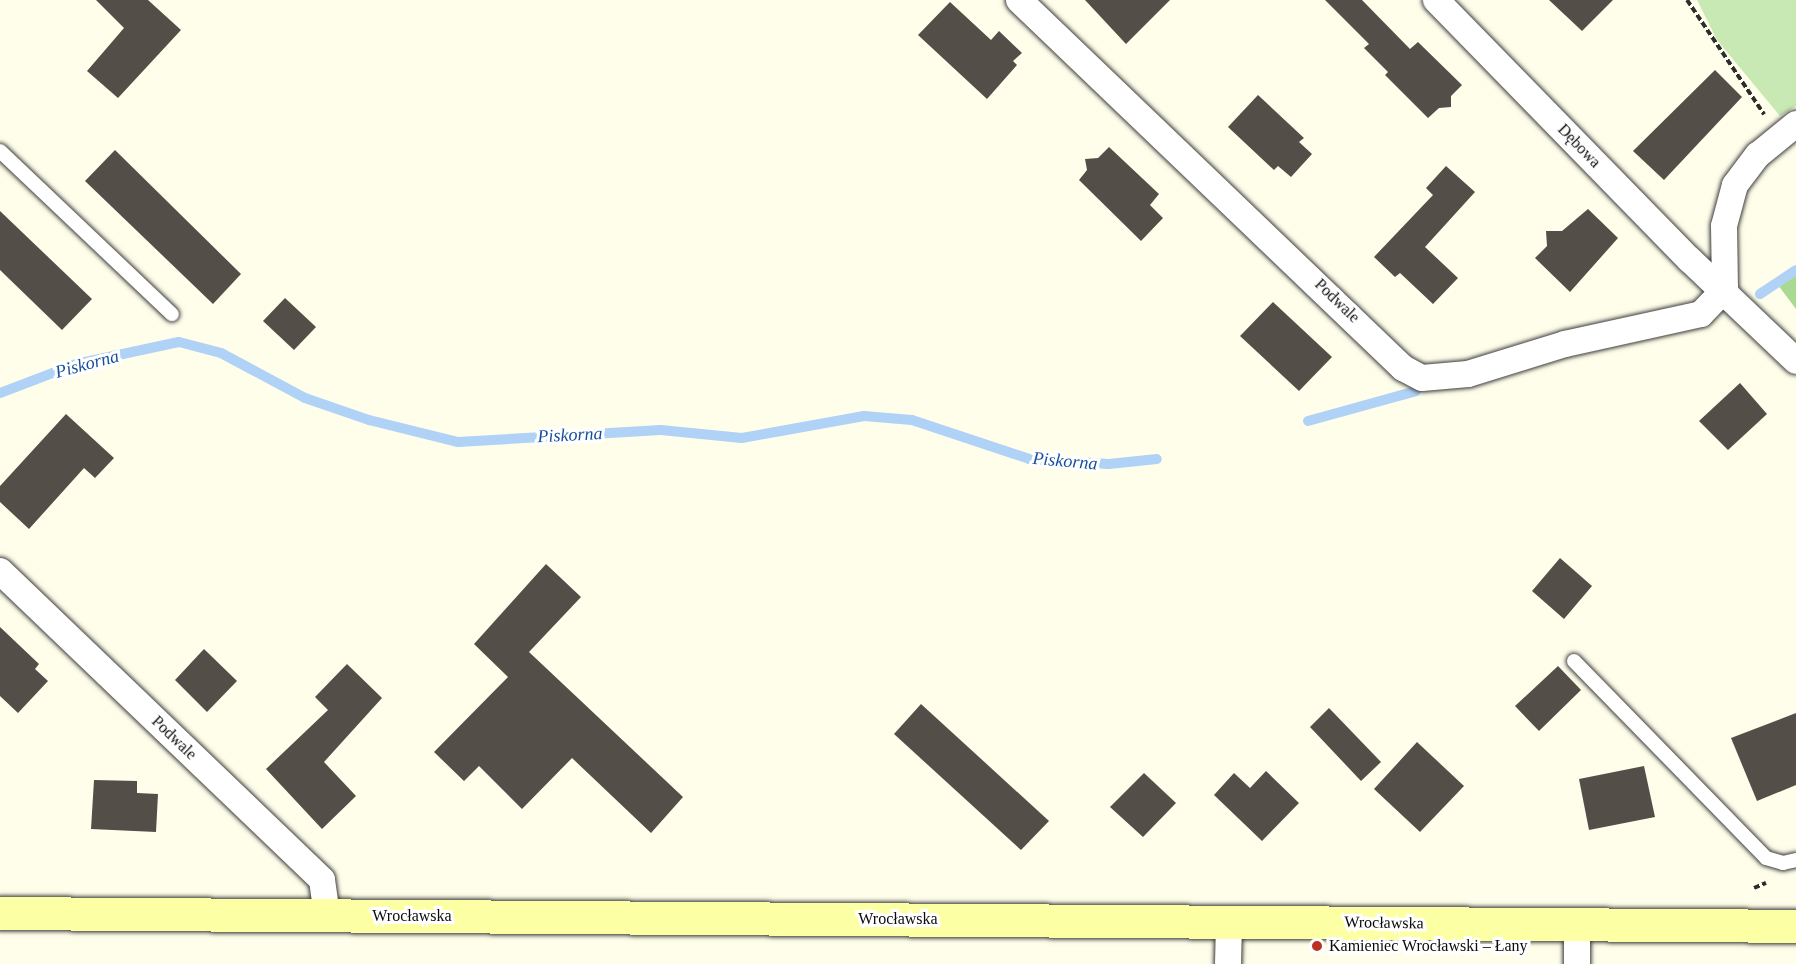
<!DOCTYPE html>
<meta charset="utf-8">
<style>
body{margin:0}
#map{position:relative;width:1796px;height:964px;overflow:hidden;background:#fffeea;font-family:"Times New Roman",serif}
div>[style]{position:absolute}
.green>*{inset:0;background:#c8e8b4}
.forest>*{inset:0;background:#aad993}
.stream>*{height:10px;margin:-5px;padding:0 5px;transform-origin:5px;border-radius:5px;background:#afd2f6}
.building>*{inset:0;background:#544e48}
.path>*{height:4px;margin-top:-2px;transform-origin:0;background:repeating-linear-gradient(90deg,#2d2d2d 0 6px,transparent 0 9px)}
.roads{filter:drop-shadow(0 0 2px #3e3e3e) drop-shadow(0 0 2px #3e3e3e)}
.service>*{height:14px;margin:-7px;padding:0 7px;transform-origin:7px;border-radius:7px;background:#fff}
.minor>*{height:26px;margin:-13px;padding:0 13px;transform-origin:13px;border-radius:13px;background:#fff}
.secondary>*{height:33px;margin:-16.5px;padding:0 16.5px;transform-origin:16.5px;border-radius:16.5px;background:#fdffa5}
.dots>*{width:16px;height:16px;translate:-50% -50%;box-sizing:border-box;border:3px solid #fff;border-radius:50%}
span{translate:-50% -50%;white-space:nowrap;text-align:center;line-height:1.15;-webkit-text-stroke:6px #fff;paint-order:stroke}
.street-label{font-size:16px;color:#0b0b0b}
.poi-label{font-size:16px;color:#0b0b0b}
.left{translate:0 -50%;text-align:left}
.water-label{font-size:18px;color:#154f9c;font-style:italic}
</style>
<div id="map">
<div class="green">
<div style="clip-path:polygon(1697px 0,1796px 0,1796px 106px,1780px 116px,1717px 40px)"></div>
</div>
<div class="forest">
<div style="clip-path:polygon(1796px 270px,1796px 309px,1778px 285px)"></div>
</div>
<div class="stream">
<div style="left:1760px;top:294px;width:43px;rotate:-33.7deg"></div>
<div style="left:0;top:393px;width:81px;rotate:-20.9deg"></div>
<div style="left:76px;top:364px;width:105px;rotate:-12.1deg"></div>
<div style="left:179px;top:342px;width:43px;rotate:14.7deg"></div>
<div style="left:221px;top:353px;width:95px;rotate:28.2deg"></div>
<div style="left:305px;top:398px;width:68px;rotate:19deg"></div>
<div style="left:369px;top:420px;width:92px;rotate:13.9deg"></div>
<div style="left:458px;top:442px;width:203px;rotate:-3.4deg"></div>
<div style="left:661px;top:430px;width:81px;rotate:5.6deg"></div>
<div style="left:742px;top:438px;width:124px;rotate:-10.2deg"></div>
<div style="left:864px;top:416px;width:48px;rotate:4.8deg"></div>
<div style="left:912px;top:420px;width:123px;rotate:18.4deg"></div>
<div style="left:1029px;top:459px;width:80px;rotate:3.6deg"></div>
<div style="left:1109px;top:464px;width:48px;rotate:-5.9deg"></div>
<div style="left:1308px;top:421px;width:112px;rotate:-15.5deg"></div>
</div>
<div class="building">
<div style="clip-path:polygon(96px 0,148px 0,181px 30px,118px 98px,87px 71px,124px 28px)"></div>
<div style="clip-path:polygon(1085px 0,1170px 0,1126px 44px)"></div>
<div style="clip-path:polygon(1325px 0,1362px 0,1410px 49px,1418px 42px,1462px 85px,1451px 96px,1451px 107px,1439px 108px,1428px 118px,1385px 75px,1388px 72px,1364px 48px,1369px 44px)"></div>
<div style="clip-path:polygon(1549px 0,1613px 0,1582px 31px)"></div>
<div style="clip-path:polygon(950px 2px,991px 40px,999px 31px,1022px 53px,1013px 61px,1017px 65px,987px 99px,918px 35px)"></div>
<div style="clip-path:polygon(1715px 70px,1742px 97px,1664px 180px,1633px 151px)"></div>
<div style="clip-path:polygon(1258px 95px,1304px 138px,1299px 142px,1312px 154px,1291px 177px,1278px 166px,1274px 170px,1228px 127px)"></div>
<div style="clip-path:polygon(1109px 147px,1159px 194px,1150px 205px,1163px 218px,1141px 241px,1079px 180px,1087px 170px,1085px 159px,1098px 158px)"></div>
<div style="clip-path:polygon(115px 150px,241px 274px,213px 304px,85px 181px)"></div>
<div style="clip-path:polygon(1446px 166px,1475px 192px,1425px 247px,1458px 278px,1433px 304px,1400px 273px,1395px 277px,1374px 257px,1433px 195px,1426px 188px)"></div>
<div style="clip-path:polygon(1588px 209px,1618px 238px,1570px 292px,1535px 258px,1547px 246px,1546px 231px,1562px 231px)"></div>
<div style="clip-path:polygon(0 211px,92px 299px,62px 330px,0 270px)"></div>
<div style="clip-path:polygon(285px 298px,316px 327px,294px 350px,263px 321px)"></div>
<div style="clip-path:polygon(1273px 302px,1332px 357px,1299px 391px,1240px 336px)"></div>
<div style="clip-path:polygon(1740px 383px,1767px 414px,1728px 450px,1699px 421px)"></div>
<div style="clip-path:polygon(66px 414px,114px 458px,95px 478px,84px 468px,29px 529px,0 502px,0 486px)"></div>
<div style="clip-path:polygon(1560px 558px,1592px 586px,1564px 619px,1532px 591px)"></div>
<div style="clip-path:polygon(546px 564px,581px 597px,529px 652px,683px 797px,651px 833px,572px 758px,522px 809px,479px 766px,464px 781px,434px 752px,508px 677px,474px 644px)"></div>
<div style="clip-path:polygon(0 627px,39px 664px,35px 669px,48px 681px,18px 713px,0 696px)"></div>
<div style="clip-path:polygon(204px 649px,237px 681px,207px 712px,175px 680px)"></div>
<div style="clip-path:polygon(347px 664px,382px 698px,324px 762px,356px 796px,322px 829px,266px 769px,328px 710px,315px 697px)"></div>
<div style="clip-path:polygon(1558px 666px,1581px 690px,1539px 731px,1515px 706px)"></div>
<div style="clip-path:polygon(921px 704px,1049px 821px,1021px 850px,894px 734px)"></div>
<div style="clip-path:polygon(1329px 708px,1381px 762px,1361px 781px,1310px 727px)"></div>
<div style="clip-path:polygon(1796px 713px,1796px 785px,1757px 801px,1731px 738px)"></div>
<div style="clip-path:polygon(1417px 742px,1464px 786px,1420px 832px,1374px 789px)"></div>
<div style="clip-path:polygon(1644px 766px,1655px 817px,1589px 830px,1579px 779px)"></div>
<div style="clip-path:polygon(1266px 771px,1299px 803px,1262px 841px,1214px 795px,1234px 773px,1250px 788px)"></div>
<div style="clip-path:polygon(1144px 773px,1176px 803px,1143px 837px,1110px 807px)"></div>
<div style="clip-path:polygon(94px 780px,137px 781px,137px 793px,158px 794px,156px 832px,91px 829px)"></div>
</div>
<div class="path">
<div style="left:1687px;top:0;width:138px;rotate:56deg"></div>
<div style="left:1754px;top:888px;width:13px;rotate:-23deg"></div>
</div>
<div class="roads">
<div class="service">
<div style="left:0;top:151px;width:237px;rotate:43.5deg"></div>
<div style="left:1574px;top:661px;width:275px;rotate:45.7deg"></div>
<div style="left:1766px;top:858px;width:18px;rotate:16deg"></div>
<div style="left:1783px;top:863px;width:13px;rotate:-13deg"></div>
</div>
<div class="minor">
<div style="left:1019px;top:0;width:532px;rotate:43.78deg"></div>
<div style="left:1403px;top:368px;width:21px;rotate:28deg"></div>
<div style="left:1422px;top:378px;width:46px;rotate:-5deg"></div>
<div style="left:1468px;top:374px;width:102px;rotate:-17.2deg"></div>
<div style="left:1565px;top:344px;width:139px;rotate:-12.4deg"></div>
<div style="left:1701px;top:314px;width:35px;rotate:-46deg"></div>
<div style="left:1725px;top:289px;width:63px;rotate:-90.9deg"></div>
<div style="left:1724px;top:226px;width:42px;rotate:-75deg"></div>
<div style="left:1735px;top:185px;width:38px;rotate:-53deg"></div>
<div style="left:1758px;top:155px;width:49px;rotate:-39.2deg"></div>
<div style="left:1436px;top:0;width:363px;rotate:45.7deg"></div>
<div style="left:1690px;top:260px;width:146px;rotate:43.6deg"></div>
<div style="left:0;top:571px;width:446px;rotate:43.8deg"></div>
<div style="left:322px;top:880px;width:35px;rotate:82deg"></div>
<div style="left:1228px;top:964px;width:42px;rotate:-88.6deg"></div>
<div style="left:1577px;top:964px;width:39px;rotate:-90deg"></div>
</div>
<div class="secondary">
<div style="left:0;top:913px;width:1796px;rotate:0.41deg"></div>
</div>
</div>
<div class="dots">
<div style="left:1317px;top:946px;background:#bb3124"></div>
</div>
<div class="street-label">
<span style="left:1579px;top:146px;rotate:46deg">Dębowa</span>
<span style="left:1337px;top:301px;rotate:44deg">Podwale</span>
<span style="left:174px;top:738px;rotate:44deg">Podwale</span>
<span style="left:412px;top:916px">Wrocławska</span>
<span style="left:898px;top:919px">Wrocławska</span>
<span style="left:1384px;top:923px;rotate:1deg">Wrocławska</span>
</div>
<div class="poi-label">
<span class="left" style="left:1329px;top:946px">Kamieniec Wrocławski – Łany</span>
</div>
<div class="water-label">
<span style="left:87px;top:364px;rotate:-15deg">Piskorna</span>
<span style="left:570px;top:435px;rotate:-3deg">Piskorna</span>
<span style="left:1065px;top:461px;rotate:5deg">Piskorna</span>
</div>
</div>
